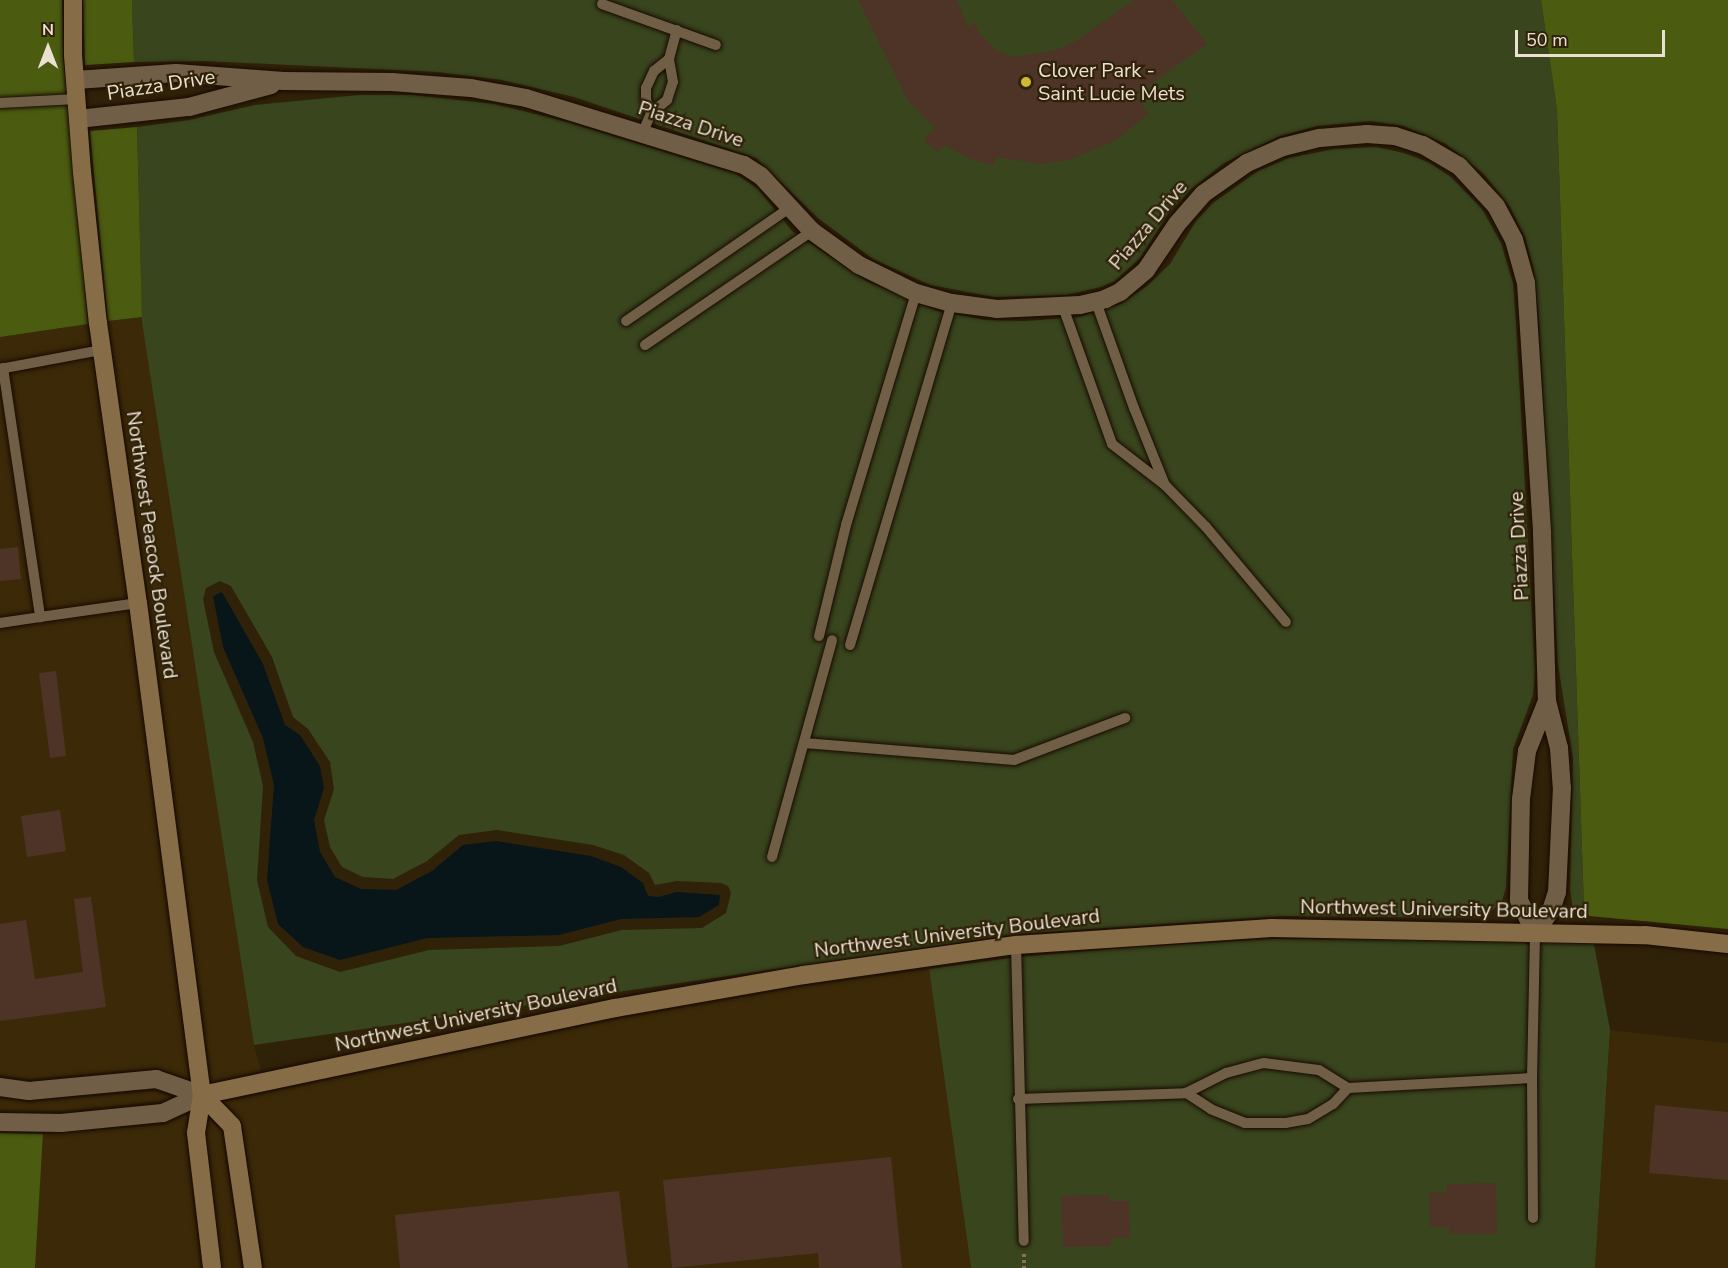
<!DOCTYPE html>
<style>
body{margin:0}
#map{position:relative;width:1728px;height:1268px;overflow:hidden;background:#302209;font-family:"Nunito Sans",sans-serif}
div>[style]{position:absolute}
.built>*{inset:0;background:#3b2908}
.green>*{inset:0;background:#39451d}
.forest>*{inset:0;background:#4b5c11}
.water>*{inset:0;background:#081519}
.building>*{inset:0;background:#4e3427}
.path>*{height:4px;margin-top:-2px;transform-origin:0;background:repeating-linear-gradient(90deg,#7f735e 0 3px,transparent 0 6px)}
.roads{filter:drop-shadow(0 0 2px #180a00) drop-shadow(0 0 2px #180a00)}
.lane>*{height:10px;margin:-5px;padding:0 5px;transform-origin:5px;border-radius:5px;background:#705f46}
.street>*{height:18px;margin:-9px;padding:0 9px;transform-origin:9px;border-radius:9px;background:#705f46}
.secondary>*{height:18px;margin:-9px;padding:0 9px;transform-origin:9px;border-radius:9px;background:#876d47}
.dots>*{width:16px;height:16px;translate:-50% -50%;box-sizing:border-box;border:3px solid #302209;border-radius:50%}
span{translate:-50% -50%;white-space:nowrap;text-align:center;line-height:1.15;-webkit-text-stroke:4.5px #302209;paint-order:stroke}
.poi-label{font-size:20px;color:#ebe1d2}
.left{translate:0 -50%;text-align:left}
.street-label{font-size:20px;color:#ebe1d2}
.north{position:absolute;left:18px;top:18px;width:60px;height:60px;-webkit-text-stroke:4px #302209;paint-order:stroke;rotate:0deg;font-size:16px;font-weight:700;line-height:24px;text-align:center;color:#ebe1d2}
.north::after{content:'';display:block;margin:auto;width:21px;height:27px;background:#ebe1d2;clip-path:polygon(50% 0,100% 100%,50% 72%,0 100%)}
.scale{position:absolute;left:1515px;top:30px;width:150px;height:27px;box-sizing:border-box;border:3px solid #ebe1d2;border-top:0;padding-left:8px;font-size:18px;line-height:21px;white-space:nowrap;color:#ebe1d2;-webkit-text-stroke:4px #302209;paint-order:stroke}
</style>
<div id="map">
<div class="built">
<div style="clip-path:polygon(142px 317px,254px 1045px,261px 1071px,211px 1082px,150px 612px,108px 321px)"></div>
<div style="clip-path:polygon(88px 324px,128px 604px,189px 1079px,156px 1068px,30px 1079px,0 1075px,0 337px)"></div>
<div style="clip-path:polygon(929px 969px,971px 1268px,264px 1268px,242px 1124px,224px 1102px,617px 1019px,806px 986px)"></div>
<div style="clip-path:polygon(1610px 1030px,1728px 1043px,1728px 1268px,1595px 1268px)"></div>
<div style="clip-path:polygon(156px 1091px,171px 1097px,161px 1101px,61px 1111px,0 1110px,0 1098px,28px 1102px)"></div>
<div style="clip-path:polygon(188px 1114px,186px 1135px,201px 1268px,35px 1268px,43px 1134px,164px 1125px)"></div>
<div style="clip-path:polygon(209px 1118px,222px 1132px,242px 1268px,222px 1268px,206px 1133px)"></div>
</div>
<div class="green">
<div style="clip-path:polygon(132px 0,1541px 0,1557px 110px,1584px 908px,1589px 921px,1584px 919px,1573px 908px,1570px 890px,1573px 758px,1558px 665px,1539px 320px,1534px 270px,1525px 237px,1510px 207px,1484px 174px,1446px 144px,1404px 126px,1371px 121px,1317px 126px,1280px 136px,1224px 163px,1190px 190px,1168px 214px,1140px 258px,1115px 281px,1101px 287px,1066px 295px,994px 297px,930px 285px,873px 259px,818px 218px,756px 158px,574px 97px,502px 80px,437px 72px,204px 61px,134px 62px)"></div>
<div style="clip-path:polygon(evenodd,359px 95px,412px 95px,495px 104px,567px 122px,736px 174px,758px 189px,792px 231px,866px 281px,937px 311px,985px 320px,1025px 321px,1079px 317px,1121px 304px,1147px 286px,1170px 264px,1196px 221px,1213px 203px,1258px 171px,1289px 158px,1334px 149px,1376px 147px,1404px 153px,1430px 163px,1451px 177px,1482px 209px,1501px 243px,1513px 283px,1516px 322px,1535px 672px,1533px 695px,1513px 749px,1506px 888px,1501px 904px,1486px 914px,1474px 918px,1283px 916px,1016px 934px,254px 1045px,142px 322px,137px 127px,189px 120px,255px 105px,359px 95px,220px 581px,231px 586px,272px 657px,293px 717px,308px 729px,330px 762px,334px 789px,324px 820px,330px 847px,342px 867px,363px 877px,393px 879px,427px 861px,459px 835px,497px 830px,593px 845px,624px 855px,649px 873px,655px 885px,677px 881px,721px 883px,728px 886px,731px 893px,726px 913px,702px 928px,622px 930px,559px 946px,429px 950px,340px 972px,296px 956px,268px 927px,257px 880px,263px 786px,253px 742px,214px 652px,203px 599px,206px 588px,220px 581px)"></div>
<div style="clip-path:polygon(1273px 939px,1521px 941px,1531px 946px,1534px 942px,1594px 944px,1610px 1030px,1595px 1268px,971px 1268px,929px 969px,1018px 957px,1136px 947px)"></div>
</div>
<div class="forest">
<div style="clip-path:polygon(0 0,62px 0,63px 56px,88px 324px,0 337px)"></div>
<div style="clip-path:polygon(83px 0,132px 0,134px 62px,85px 65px)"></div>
<div style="clip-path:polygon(1541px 0,1728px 0,1728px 929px,1589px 916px,1584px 908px,1557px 110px)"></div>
<div style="clip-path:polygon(137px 127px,142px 317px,108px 321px,90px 131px)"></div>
<div style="clip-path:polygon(0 1133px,43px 1134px,35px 1268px,0 1268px)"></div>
</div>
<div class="water">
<div style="clip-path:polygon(222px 592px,263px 664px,285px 725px,300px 735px,320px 766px,324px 788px,314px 820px,320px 852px,335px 877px,361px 889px,396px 890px,432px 871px,463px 845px,496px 841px,591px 856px,621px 867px,643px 883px,648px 896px,658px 897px,677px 892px,720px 895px,719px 905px,699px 917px,621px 919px,559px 935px,427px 938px,340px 960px,303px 947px,278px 924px,267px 880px,274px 785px,263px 738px,223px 647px,213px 596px)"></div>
</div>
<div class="building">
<div style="clip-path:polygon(858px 0,957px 0,968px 27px,975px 23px,979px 33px,996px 50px,1013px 57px,1057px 50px,1076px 41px,1134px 0,1172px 0,1207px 44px,1137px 94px,1148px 115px,1116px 140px,1069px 160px,1040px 164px,997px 157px,993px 166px,966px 157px,945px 145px,938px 152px,924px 141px,934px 127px,908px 101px)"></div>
<div style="clip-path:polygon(18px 547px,21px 579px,0 581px,0 549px)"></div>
<div style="clip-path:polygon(56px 671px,66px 756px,50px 758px,39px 673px)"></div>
<div style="clip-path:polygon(60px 810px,66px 851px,27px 857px,21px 816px)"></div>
<div style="clip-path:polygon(91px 897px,106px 1007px,0 1021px,0 924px,26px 920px,35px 979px,83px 972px,74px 899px)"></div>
<div style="clip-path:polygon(1655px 1105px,1728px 1112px,1728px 1180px,1649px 1173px)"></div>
<div style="clip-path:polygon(891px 1157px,902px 1268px,819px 1268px,818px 1253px,672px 1268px,663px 1180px)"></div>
<div style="clip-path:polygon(1496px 1183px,1497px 1234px,1449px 1234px,1449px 1227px,1430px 1227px,1429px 1193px,1447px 1192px,1447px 1184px)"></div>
<div style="clip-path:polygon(619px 1191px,628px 1268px,400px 1268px,395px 1215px)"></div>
<div style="clip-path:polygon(1109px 1195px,1110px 1201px,1129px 1201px,1130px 1238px,1111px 1238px,1111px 1246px,1063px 1247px,1061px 1196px)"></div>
</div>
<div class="path">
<div style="left:1024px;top:1254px;width:14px;rotate:90deg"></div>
</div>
<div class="roads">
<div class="lane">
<div style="left:602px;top:4px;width:121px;rotate:19.8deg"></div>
<div style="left:0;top:103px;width:77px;rotate:-3deg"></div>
<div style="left:651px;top:113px;width:14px;rotate:-111deg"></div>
<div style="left:646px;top:100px;width:12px;rotate:-90deg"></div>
<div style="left:646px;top:88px;width:19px;rotate:-65deg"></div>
<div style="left:654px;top:71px;width:19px;rotate:-39deg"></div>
<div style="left:643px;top:132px;width:21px;rotate:-67deg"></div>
<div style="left:651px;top:113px;width:21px;rotate:-39deg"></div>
<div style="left:667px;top:100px;width:19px;rotate:-72deg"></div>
<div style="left:673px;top:82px;width:23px;rotate:-100deg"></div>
<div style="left:669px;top:59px;width:30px;rotate:-75deg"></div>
<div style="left:1096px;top:302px;width:113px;rotate:70.3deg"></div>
<div style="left:1134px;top:408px;width:83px;rotate:68.1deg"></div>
<div style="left:1063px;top:307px;width:145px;rotate:70.3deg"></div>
<div style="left:1112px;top:444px;width:67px;rotate:37.7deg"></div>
<div style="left:1165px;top:485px;width:59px;rotate:45.7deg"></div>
<div style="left:1206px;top:527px;width:124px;rotate:49.9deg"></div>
<div style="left:626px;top:321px;width:198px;rotate:-34.7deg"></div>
<div style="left:645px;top:345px;width:202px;rotate:-34.3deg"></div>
<div style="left:3px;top:368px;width:252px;rotate:81.5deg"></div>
<div style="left:40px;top:617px;width:99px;rotate:-8.1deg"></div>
<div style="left:0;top:369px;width:104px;rotate:-10.6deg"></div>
<div style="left:0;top:623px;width:40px;rotate:-8.5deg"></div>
<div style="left:819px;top:636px;width:114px;rotate:-76.3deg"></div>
<div style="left:846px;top:525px;width:242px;rotate:-73.2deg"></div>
<div style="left:850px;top:645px;width:357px;rotate:-73.4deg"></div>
<div style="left:804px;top:743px;width:211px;rotate:4.6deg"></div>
<div style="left:1014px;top:760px;width:119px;rotate:-20.7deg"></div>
<div style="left:772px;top:857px;width:225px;rotate:-74.5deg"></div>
<div style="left:1016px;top:945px;width:296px;rotate:88.5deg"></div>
<div style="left:1348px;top:1088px;width:184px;rotate:-3.1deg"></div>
<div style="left:1018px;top:1099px;width:168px;rotate:-2deg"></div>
<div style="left:1186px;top:1093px;width:45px;rotate:-26.6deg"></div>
<div style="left:1226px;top:1073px;width:39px;rotate:-15deg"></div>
<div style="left:1264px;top:1063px;width:55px;rotate:7.3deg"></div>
<div style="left:1319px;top:1070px;width:34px;rotate:32deg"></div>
<div style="left:1348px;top:1088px;width:22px;rotate:133deg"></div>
<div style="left:1333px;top:1104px;width:29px;rotate:149deg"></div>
<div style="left:1308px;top:1119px;width:22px;rotate:170deg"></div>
<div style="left:1286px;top:1123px;width:41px;rotate:180deg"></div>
<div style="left:1245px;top:1123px;width:37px;rotate:-158deg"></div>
<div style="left:1211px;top:1109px;width:30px;rotate:-147deg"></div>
<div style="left:1533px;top:1218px;width:140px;rotate:-90.4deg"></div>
<div style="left:1532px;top:1078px;width:145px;rotate:-88.8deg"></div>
</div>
<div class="street">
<div style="left:76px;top:80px;width:100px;rotate:-4deg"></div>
<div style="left:176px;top:73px;width:108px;rotate:4.2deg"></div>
<div style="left:284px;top:81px;width:108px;rotate:0.5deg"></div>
<div style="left:392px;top:82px;width:79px;rotate:4.3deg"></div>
<div style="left:471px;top:88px;width:56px;rotate:10.3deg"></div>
<div style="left:526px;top:98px;width:228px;rotate:17.1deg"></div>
<div style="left:744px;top:165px;width:20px;rotate:33deg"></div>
<div style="left:761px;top:176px;width:75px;rotate:47.2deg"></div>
<div style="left:812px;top:231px;width:58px;rotate:35.9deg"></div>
<div style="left:859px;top:265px;width:64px;rotate:26.2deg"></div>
<div style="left:916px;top:293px;width:37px;rotate:16deg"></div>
<div style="left:952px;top:303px;width:45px;rotate:7.6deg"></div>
<div style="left:997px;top:309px;width:83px;rotate:-2.8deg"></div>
<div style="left:1080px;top:305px;width:26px;rotate:-13deg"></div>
<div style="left:1105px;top:299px;width:17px;rotate:-25deg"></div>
<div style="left:1120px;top:292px;width:34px;rotate:-40deg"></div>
<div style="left:1146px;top:270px;width:55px;rotate:-56deg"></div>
<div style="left:1177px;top:224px;width:40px;rotate:-49deg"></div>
<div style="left:1203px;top:194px;width:54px;rotate:-35.2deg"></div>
<div style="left:1247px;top:163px;width:39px;rotate:-24deg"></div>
<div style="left:1283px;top:147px;width:38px;rotate:-14deg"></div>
<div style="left:1320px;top:138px;width:47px;rotate:-4.9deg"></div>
<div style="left:1367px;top:134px;width:28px;rotate:4deg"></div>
<div style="left:1395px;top:136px;width:29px;rotate:18deg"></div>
<div style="left:1423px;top:145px;width:42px;rotate:30.3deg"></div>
<div style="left:1459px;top:166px;width:54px;rotate:47.2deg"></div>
<div style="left:1496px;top:206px;width:38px;rotate:62deg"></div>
<div style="left:1514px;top:240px;width:45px;rotate:74.4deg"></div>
<div style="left:1526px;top:283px;width:251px;rotate:86.3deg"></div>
<div style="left:1542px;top:533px;width:168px;rotate:88.3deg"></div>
<div style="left:1547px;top:701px;width:49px;rotate:75.7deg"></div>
<div style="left:1559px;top:748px;width:39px;rotate:86deg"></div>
<div style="left:1562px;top:787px;width:105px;rotate:92.7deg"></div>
<div style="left:1557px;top:892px;width:19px;rotate:108deg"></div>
<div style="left:1551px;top:910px;width:28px;rotate:125deg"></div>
<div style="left:1535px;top:933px;width:37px;rotate:-116deg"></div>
<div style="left:1519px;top:900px;width:101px;rotate:-88.9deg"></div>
<div style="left:1521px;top:799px;width:48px;rotate:-82.9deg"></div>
<div style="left:1527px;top:751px;width:54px;rotate:-68.2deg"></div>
<div style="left:78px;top:119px;width:112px;rotate:-6.2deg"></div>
<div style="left:189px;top:107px;width:85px;rotate:-15deg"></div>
<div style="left:0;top:1087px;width:29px;rotate:8deg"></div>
<div style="left:29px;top:1091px;width:128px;rotate:-5.4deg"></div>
<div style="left:156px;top:1079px;width:49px;rotate:19.2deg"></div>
<div style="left:0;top:1122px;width:61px;rotate:0.9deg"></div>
<div style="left:61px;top:1123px;width:102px;rotate:-5.6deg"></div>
<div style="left:163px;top:1113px;width:43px;rotate:-24.8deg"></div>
</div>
<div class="secondary">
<div style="left:73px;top:0;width:55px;rotate:90deg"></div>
<div style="left:73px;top:55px;width:117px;rotate:85.6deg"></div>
<div style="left:82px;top:172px;width:152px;rotate:84deg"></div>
<div style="left:98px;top:323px;width:283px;rotate:81.9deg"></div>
<div style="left:138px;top:603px;width:496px;rotate:82.6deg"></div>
<div style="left:202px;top:1095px;width:38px;rotate:99deg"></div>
<div style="left:196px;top:1133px;width:136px;rotate:83.2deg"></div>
<div style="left:202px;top:1095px;width:422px;rotate:-11.9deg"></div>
<div style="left:615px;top:1008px;width:192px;rotate:-9.9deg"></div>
<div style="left:804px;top:975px;width:214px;rotate:-8.1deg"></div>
<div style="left:1016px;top:945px;width:256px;rotate:-3.8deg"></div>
<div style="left:1271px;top:928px;width:374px;rotate:1.1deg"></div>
<div style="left:1645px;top:935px;width:83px;rotate:6.2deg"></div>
<div style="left:202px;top:1095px;width:43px;rotate:45.9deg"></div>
<div style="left:232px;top:1126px;width:144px;rotate:81.6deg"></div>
</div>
</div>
<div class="dots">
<div style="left:1026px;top:82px;background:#d4b635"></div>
</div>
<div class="poi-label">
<span class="left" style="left:1038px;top:82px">Clover Park -<br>Saint Lucie Mets</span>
</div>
<div class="street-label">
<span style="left:161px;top:85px;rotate:-9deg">Piazza Drive</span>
<span style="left:691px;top:124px;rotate:18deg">Piazza Drive</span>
<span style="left:1148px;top:225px;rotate:-50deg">Piazza Drive</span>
<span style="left:152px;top:545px;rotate:82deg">Northwest Peacock Boulevard</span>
<span style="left:1519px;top:546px;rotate:-93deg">Piazza Drive</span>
<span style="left:1444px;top:909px;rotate:1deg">Northwest University Boulevard</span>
<span style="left:957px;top:933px;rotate:-7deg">Northwest University Boulevard</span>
<span style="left:476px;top:1015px;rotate:-12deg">Northwest University Boulevard</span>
</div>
<div class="north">N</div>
<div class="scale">50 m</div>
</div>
